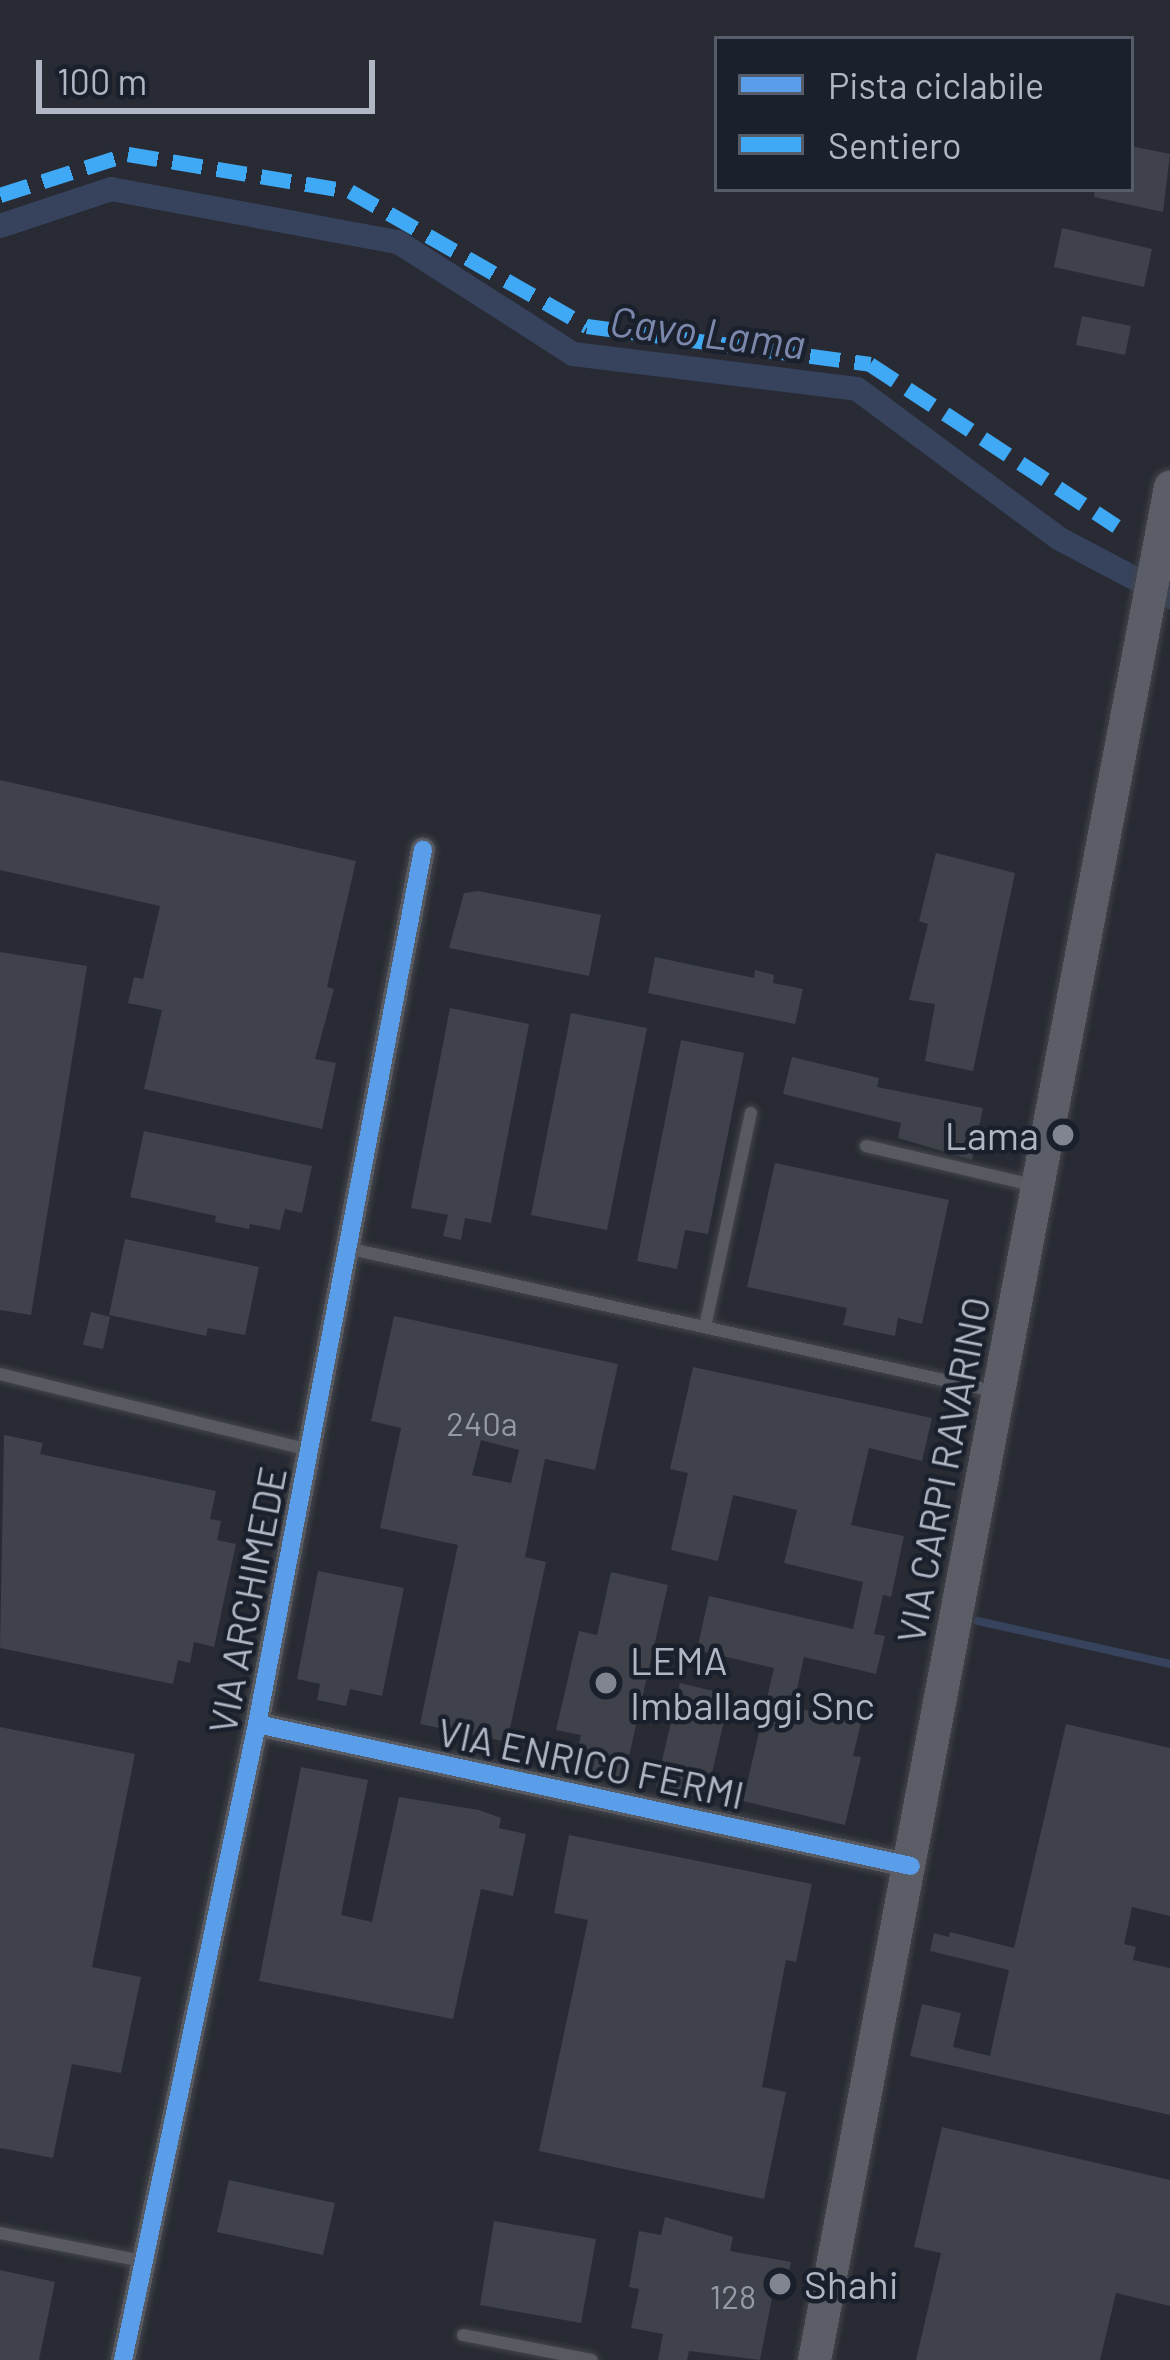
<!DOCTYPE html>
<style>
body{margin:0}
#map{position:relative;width:1170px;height:2360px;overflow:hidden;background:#282b33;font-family:Barlow,sans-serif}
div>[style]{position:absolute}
.stream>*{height:8px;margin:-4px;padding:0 4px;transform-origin:4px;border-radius:4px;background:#37425d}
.canal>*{height:24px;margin:-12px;padding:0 12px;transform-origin:12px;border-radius:12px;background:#37425d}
.building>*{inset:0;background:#3f424a}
.roads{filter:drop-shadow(0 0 3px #44464c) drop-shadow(0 0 3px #44464c)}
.lane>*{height:12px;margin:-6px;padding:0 6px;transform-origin:6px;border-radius:6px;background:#575a61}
.street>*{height:24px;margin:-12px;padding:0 12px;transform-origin:12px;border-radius:12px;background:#575a61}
.secondary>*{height:33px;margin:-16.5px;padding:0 16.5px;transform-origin:16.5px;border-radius:16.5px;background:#5b5e66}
.quiet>*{height:15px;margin-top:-7.5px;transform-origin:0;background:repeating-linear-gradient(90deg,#3fa9f5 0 30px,transparent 0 45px)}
.cycleway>*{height:18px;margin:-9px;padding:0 9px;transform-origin:9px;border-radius:9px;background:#5a9eea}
.dots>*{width:33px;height:33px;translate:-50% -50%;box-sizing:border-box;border:6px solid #1b202d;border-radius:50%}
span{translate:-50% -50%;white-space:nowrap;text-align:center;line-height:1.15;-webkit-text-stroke:9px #1b202d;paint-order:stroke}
.number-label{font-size:33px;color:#9499a6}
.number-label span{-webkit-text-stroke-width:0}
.poi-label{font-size:39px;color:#b1b6c5}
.right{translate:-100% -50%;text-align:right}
.left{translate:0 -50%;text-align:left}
.street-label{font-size:39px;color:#b1b6c5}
.water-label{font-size:42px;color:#7b88ab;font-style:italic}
.legend{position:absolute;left:714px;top:36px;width:420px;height:156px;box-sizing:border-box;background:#1b202d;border:3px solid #575c6a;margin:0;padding:15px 21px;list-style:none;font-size:36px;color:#b1b6c5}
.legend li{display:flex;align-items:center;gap:24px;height:60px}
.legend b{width:60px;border:3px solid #575c6a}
.scale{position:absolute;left:36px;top:60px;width:339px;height:54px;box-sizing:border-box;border:6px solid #b1b6c5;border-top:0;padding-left:15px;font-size:36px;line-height:42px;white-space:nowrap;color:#b1b6c5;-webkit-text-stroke:9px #1b202d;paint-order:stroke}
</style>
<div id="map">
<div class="stream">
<div style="left:978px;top:1621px;width:197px;rotate:12.6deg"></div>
</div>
<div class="canal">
<div style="left:0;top:226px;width:117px;rotate:-18.4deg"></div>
<div style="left:111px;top:189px;width:292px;rotate:10.5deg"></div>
<div style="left:398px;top:242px;width:208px;rotate:32.6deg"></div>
<div style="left:573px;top:354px;width:286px;rotate:7deg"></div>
<div style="left:857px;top:389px;width:250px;rotate:36.5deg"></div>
<div style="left:1058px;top:538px;width:127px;rotate:27.8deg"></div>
</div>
<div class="building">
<div style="clip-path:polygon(1131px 146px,1170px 154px,1163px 212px,1094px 197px,1095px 189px,1131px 189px)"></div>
<div style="clip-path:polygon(1062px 228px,1152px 249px,1144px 287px,1054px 267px)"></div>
<div style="clip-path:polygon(1082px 316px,1131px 326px,1125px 355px,1076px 345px)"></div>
<div style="clip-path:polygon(0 780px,356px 861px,327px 987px,334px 989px,315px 1059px,336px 1063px,322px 1129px,144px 1089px,162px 1010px,128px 1003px,134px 977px,143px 979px,160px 906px,0 870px)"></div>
<div style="clip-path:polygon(936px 853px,1015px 873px,973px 1071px,925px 1061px,935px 1004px,909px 1000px,928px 924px,919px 921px)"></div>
<div style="clip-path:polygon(478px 891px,601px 915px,589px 976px,449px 948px,464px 893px)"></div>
<div style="clip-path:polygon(0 952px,87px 966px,31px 1315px,0 1310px)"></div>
<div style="clip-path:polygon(655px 957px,754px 978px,755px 970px,774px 975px,773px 983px,803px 989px,795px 1024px,648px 993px)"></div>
<div style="clip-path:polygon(450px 1008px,529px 1024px,491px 1223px,465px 1218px,461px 1240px,443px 1236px,448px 1215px,411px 1208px)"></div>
<div style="clip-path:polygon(571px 1013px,647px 1028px,607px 1230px,531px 1215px)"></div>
<div style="clip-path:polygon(681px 1040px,744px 1053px,708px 1234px,685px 1230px,677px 1269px,637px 1261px)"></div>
<div style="clip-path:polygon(792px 1057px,879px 1078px,877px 1087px,983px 1108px,972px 1160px,898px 1138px,901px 1123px,783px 1094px)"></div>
<div style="clip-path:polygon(144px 1131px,312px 1166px,302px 1213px,285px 1209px,280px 1230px,250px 1224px,249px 1229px,215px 1222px,216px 1216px,130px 1197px)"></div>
<div style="clip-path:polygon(775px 1163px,949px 1200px,922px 1324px,898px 1318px,895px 1336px,843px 1325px,847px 1308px,747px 1287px)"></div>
<div style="clip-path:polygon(125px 1239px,259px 1267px,245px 1335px,208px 1328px,206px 1336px,109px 1315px)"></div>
<div style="clip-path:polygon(91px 1312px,110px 1317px,103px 1349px,83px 1345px)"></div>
<div style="clip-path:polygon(evenodd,394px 1316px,618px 1364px,595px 1470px,545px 1459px,525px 1557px,546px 1562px,507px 1742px,420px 1724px,458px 1545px,380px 1528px,401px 1428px,371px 1421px,394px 1316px,481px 1440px,519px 1450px,511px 1483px,472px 1475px,481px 1440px)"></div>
<div style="clip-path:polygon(693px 1367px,932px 1418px,922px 1461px,869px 1448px,851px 1525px,904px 1536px,891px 1597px,883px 1595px,874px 1634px,885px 1636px,876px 1674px,804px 1657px,793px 1707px,861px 1723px,853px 1756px,861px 1757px,845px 1825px,743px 1801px,774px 1668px,697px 1650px,709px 1596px,853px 1629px,863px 1582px,784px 1563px,797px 1510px,733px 1495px,718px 1561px,671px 1550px,688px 1473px,670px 1469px)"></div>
<div style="clip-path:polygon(4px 1435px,43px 1443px,40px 1454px,216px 1491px,210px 1519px,221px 1521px,217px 1540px,236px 1544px,214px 1647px,194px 1642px,190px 1663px,178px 1660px,173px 1684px,0 1648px)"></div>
<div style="clip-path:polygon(318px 1571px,404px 1588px,382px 1696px,350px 1689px,346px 1706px,317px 1700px,320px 1684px,297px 1679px)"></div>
<div style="clip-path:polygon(611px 1572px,668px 1585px,624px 1778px,574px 1767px,581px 1735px,556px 1730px,579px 1631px,597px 1635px)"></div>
<div style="clip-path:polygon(680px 1683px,730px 1695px,706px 1799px,656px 1787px)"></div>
<div style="clip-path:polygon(1066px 1724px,1170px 1748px,1170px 1916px,1132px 1907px,1124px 1944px,1136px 1947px,1133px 1960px,1170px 1968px,1170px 2115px,910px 2056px,922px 2004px,961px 2013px,953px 2047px,990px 2056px,1009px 1970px,930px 1951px,934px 1933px,949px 1937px,950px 1932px,1014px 1948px)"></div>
<div style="clip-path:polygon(0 1727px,135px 1754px,92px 1967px,141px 1977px,121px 2073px,72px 2064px,53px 2158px,0 2148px)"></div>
<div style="clip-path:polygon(301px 1767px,368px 1780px,341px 1915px,372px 1922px,399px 1797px,479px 1810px,501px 1818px,499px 1828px,526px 1834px,513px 1896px,481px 1889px,453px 2019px,259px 1981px)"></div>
<div style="clip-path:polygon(569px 1835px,812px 1884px,796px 1962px,786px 1960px,762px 2087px,786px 2092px,764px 2199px,539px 2151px,588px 1920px,554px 1913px)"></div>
<div style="clip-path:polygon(942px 2127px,1170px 2180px,1170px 2306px,1116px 2293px,1100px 2360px,916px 2360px,941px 2253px,914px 2247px)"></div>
<div style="clip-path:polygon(229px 2180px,335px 2203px,323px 2255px,217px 2232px)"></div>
<div style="clip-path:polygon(665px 2217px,733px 2237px,730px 2251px,791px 2262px,783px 2300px,772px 2298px,760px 2360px,689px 2351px,687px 2360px,658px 2360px,663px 2334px,631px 2328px,639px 2289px,629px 2287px,639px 2231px,661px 2235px)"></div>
<div style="clip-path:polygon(494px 2221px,596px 2239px,581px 2323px,480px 2305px)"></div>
<div style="clip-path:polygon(0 2270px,55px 2282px,39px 2360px,0 2360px)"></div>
</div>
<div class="roads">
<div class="lane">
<div style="left:866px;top:1146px;width:171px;rotate:13.2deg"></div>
<div style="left:351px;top:1249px;width:658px;rotate:12.47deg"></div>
<div style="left:705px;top:1327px;width:219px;rotate:-77.9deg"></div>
<div style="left:0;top:1374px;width:319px;rotate:13.8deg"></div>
<div style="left:0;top:2233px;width:146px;rotate:11.1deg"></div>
<div style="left:463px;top:2335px;width:131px;rotate:11deg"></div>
</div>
<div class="street">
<div style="left:257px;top:1724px;width:669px;rotate:12.25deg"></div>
<div style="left:123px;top:2360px;width:650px;rotate:-78.1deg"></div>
<div style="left:257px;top:1724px;width:890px;rotate:-79.25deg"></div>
</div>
<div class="secondary">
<div style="left:814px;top:2360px;width:1907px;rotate:-79.24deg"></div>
</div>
</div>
<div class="quiet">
<div style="left:0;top:195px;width:134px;rotate:-17.8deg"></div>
<div style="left:128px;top:154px;width:225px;rotate:9.5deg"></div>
<div style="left:350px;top:191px;width:273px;rotate:29.7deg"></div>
<div style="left:587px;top:326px;width:286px;rotate:7.6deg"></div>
<div style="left:870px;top:364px;width:295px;rotate:33.3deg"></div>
</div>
<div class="cycleway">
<div style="left:257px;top:1724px;width:669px;rotate:12.25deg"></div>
<div style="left:123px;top:2360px;width:650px;rotate:-78.1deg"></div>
<div style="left:257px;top:1724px;width:890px;rotate:-79.25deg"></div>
</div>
<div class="dots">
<div style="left:1063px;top:1135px;background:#818592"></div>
<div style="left:606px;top:1683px;background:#818592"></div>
<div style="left:780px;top:2284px;background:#818592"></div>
</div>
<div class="number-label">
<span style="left:482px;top:1424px">240a</span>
<span style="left:733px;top:2297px">128</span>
</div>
<div class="poi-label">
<span class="right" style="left:1039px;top:1135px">Lama</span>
<span class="left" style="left:630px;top:1683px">LEMA<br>Imballaggi Snc</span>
<span class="left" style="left:804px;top:2284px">Shahi</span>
</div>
<div class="street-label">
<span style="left:943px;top:1470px;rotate:-79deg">VIA CARPI RAVARINO</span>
<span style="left:247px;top:1600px;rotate:-79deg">VIA ARCHIMEDE</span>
<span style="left:591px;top:1763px;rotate:12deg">VIA ENRICO FERMI</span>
</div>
<div class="water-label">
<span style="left:708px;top:331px;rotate:7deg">Cavo Lama</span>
</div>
<ul class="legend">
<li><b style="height:15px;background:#5a9eea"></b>Pista ciclabile</li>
<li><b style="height:15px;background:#3fa9f5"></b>Sentiero</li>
</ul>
<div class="scale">100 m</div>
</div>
